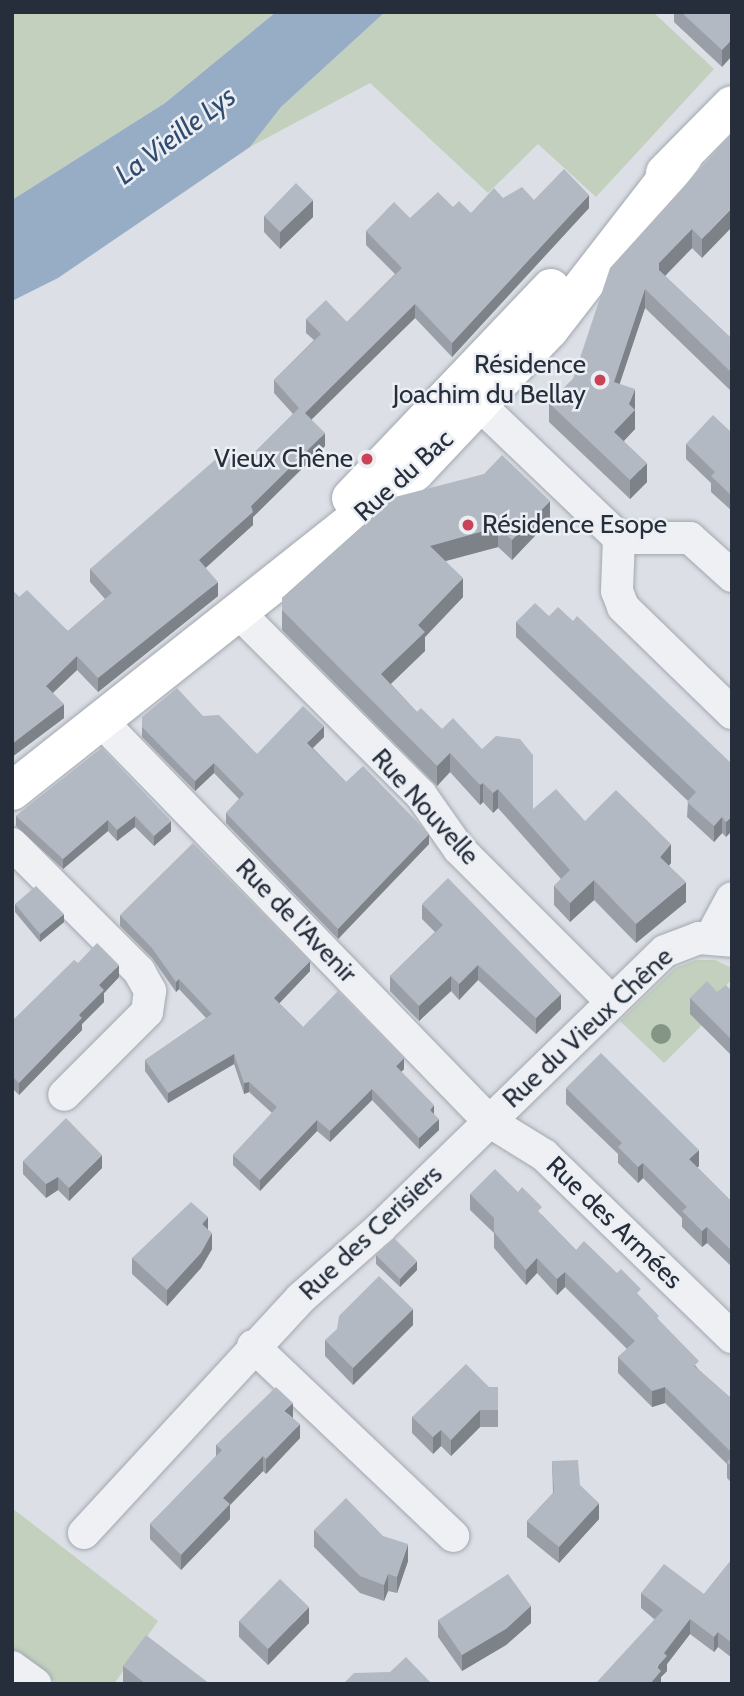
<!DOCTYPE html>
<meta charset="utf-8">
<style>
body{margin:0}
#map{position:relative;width:744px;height:1696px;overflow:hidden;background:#dce0e6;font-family:Cabin,sans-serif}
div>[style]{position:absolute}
.green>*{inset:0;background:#c2d0bd}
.water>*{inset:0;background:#97adc6}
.roads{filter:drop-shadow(0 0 2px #a2a7b0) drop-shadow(0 0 2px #a2a7b0)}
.minor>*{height:32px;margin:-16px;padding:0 16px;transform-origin:16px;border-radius:16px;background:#eef0f4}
.primary>*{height:38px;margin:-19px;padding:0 19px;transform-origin:19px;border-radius:19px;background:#fff}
.trees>*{width:20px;height:20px;margin:-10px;border-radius:50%;background:#839584}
.wall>*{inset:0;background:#9a9fa7}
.shaded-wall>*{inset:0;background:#7d8288}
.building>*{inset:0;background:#b3b9c2}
.dots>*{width:19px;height:19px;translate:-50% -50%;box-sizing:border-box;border:4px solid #ebeff4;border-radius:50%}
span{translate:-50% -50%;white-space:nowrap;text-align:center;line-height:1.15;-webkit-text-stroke:5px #ebeff4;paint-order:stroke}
.poi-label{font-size:26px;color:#262e3c}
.right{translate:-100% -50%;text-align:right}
.left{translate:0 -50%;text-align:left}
.street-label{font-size:26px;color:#262e3c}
.water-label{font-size:28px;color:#314c6e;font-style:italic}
.frame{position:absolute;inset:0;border:14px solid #262e3c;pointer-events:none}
</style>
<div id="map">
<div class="green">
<div style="clip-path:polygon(12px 12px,276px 12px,165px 103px,12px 200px)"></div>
<div style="clip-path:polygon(385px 12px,653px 12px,714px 69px,596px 197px,538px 144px,488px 193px,370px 83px,250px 147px,281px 107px)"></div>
<div style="clip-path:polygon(696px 960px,715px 960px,732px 968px,732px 979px,711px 1002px,701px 1026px,664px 1063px,620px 1021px,675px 968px)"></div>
<div style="clip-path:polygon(12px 1508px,158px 1621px,114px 1684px,58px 1684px,12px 1651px)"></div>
</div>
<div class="water">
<div style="clip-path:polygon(276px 12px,385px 12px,281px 107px,250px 147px,58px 278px,12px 301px,12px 200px,165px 103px)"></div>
</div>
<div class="roads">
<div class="minor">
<div style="left:462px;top:388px;width:217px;rotate:43.7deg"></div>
<div style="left:619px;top:538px;width:71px"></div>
<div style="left:690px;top:538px;width:57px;rotate:42.1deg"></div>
<div style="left:619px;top:538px;width:53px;rotate:92.2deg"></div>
<div style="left:617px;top:591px;width:17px;rotate:69deg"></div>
<div style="left:623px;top:607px;width:152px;rotate:44.2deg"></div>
<div style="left:239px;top:613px;width:257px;rotate:45deg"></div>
<div style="left:421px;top:795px;width:66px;rotate:54.9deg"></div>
<div style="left:459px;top:849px;width:215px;rotate:45deg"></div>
<div style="left:102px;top:722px;width:556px;rotate:45.87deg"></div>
<div style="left:489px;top:1121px;width:65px;rotate:31.7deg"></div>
<div style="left:544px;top:1155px;width:262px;rotate:44.1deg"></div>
<div style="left:12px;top:844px;width:180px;rotate:45deg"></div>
<div style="left:139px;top:971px;width:23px;rotate:61deg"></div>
<div style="left:150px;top:991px;width:21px;rotate:98deg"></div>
<div style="left:147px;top:1012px;width:117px;rotate:135deg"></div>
<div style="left:711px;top:937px;width:44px;rotate:-61.7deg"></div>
<div style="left:253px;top:1346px;width:276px;rotate:43.5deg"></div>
<div style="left:84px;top:1533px;width:320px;rotate:-47.3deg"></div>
<div style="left:301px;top:1298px;width:106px;rotate:-41.5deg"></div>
<div style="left:380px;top:1228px;width:397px;rotate:-44.2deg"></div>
<div style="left:665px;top:951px;width:36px;rotate:-21deg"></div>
<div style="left:699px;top:938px;width:33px;rotate:5deg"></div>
<div style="left:12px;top:1667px;width:29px;rotate:36deg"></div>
</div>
<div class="primary">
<div style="left:665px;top:173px;width:95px;rotate:-45.4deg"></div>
<div style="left:351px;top:498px;width:290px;rotate:-46.4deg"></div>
<div style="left:12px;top:791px;width:515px;rotate:-38.38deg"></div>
<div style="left:416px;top:471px;width:194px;rotate:-46.7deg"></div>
<div style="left:549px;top:330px;width:219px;rotate:-52.2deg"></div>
</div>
</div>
<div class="trees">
<div style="left:661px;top:1034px"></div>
</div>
<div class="wall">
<div style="clip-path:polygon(674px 12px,732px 12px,722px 67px,674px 22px)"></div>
<div style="clip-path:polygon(732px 133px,702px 258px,692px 248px,665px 276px,732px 339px,732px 392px,645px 308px,619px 384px,635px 408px,635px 429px,624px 441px,647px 482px,630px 499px,549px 422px,549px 403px,573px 379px)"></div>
<div style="clip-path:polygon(503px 198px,534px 200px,589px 208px,452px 357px,415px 318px,311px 419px,325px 446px,253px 517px,253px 525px,205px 568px,218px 596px,98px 692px,77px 670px,53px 693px,64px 718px,12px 757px,12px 590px,19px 597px,68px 631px,105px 599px,90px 582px,90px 569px,239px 468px,293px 414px,274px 393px,274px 380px,314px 340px,306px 333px,306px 319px,347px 322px,395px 274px,366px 245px,366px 231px,410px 218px,453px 207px,471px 213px)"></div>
<div style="clip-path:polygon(264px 216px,313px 217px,280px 249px,264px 232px)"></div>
<div style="clip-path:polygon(732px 433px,732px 511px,711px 492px,711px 483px,686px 459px,686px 444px)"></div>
<div style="clip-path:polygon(395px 497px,550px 520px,512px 560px,498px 547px,446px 561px,463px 597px,425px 637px,425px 651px,391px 684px,417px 712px,442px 729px,533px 809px,585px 821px,671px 863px,669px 866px,686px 902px,636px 943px,594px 900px,570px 922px,554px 905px,554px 886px,561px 879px,498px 808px,493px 813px,483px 802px,480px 805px,450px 772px,437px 786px,282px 630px,282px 598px)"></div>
<div style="clip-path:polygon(549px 616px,732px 764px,726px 837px,722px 833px,714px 842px,687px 817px,688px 801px,516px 637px,516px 622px)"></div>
<div style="clip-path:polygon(203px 716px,257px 754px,324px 737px,313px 748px,346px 782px,429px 844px,338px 939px,226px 823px,226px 813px,239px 799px,214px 773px,195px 791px,142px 737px,142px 717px)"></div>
<div style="clip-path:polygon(102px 748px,171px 831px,154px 846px,135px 827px,117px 841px,108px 831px,63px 869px,16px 826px,16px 816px)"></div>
<div style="clip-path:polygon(15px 904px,64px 922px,40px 942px,15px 912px)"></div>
<div style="clip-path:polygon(422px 904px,561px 1009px,536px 1034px,478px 980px,459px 1000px,451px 991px,419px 1021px,390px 991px,390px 976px,435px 932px,422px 919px)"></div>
<div style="clip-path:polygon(120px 915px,310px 971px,279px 1003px,303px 1027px,404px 1069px,401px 1072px,434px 1115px,439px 1130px,419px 1149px,372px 1100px,330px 1142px,317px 1131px,260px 1191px,233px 1165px,233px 1155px,272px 1113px,249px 1092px,244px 1094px,234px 1064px,168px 1103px,145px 1071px,145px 1060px,206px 1018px,179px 989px,176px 992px,152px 958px,120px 926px)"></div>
<div style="clip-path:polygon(78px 963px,119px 977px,104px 993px,104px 1002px,82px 1024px,82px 1030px,19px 1095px,12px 1088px,12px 1019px,13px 1020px)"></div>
<div style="clip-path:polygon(732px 991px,732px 1056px,690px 1014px,690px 998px)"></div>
<div style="clip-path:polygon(566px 1088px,699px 1166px,697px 1167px,732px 1202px,732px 1267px,707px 1243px,702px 1247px,682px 1227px,682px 1218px,643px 1178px,638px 1183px,618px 1163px,618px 1154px,566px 1104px)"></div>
<div style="clip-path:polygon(23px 1161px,102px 1168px,69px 1201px,58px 1190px,46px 1198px,23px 1174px)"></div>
<div style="clip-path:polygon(470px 1194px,542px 1215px,576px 1250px,641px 1298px,699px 1370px,732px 1399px,732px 1483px,727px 1478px,727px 1464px,665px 1403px,652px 1407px,618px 1373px,618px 1357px,627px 1349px,565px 1287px,557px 1295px,537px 1273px,526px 1285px,494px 1248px,494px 1233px,470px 1210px)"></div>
<div style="clip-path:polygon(212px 1249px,201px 1268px,167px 1306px,132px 1274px,132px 1258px)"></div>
<div style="clip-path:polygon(376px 1255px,417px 1270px,400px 1287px,376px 1264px)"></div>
<div style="clip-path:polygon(413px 1325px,353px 1385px,325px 1356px,325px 1340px)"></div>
<div style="clip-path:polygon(489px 1387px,498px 1387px,498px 1427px,480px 1427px,451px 1456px,441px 1446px,433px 1454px,412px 1433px,412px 1417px)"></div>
<div style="clip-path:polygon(293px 1418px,300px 1438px,266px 1474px,263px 1471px,230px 1505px,230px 1519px,181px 1570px,150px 1539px,150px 1524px,216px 1456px,216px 1445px)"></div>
<div style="clip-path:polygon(552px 1461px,599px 1519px,559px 1563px,527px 1537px,527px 1521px,553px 1493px)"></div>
<div style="clip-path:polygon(314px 1530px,408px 1561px,397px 1593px,388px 1591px,384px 1601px,360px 1593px,314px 1547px)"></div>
<div style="clip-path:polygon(732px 1559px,732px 1658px,718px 1647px,714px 1652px,690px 1634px,667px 1664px,667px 1671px,661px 1677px,661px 1684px,654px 1619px,641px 1608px,641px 1593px,704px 1594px)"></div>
<div style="clip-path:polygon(438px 1620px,531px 1623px,506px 1645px,462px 1671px,438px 1637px)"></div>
<div style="clip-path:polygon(239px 1621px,309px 1623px,268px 1665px,239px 1637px)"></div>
<div style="clip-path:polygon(123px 1666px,210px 1684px,125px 1684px,123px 1682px)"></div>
</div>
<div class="shaded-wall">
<div style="clip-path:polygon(732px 39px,732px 56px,722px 67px,722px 50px)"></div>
<div style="clip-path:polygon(589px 195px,589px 208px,452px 357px,452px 343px)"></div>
<div style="clip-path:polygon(313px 200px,313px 217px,280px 249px,280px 232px)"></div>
<div style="clip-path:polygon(732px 208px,732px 227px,702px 258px,702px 239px)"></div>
<div style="clip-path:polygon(692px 229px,692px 248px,659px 282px,659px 263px)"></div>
<div style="clip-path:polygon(645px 289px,645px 308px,614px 401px,614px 382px)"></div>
<div style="clip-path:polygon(415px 304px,415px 318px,305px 426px,305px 413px)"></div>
<div style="clip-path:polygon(635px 389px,635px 408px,633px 412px,635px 410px,635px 429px,614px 451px,614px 432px,629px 404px)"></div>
<div style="clip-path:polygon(325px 433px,325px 446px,253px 517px,253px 525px,199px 574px,199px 560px,251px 506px)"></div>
<div style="clip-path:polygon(647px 463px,647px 482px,630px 499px,630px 480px)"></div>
<div style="clip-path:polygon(550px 501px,550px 520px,512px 560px,512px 540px)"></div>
<div style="clip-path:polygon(498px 527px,498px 547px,430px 565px,430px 546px)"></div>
<div style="clip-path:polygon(463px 578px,463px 597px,425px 637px,425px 651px,381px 693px,381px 674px,418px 625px)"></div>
<div style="clip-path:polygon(218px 582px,218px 596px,98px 692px,98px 678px)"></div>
<div style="clip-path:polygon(77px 656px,77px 670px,46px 699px,46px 686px)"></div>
<div style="clip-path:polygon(64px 704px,64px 718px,12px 757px,12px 744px)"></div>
<div style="clip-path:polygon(324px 726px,324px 737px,307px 753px,307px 743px)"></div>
<div style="clip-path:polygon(450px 753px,450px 772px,437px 786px,437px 766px)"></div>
<div style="clip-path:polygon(214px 763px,214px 773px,195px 791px,195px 781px)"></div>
<div style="clip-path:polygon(483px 783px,483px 802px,480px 805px,480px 785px)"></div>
<div style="clip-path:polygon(498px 789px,498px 808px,493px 813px,493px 793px)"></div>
<div style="clip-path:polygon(135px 816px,135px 827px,117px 841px,117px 830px)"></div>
<div style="clip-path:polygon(732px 816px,732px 831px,726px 837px,726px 822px)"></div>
<div style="clip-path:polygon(722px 817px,722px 833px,714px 842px,714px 826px)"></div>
<div style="clip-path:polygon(108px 820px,108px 831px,63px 869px,63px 859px)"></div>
<div style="clip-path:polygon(171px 821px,171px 831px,154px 846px,154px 836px)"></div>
<div style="clip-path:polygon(429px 834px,429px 844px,338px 939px,338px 929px)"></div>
<div style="clip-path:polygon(671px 844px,671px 863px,660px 876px,660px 857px)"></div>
<div style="clip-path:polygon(594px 880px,594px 900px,570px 922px,570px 903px)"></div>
<div style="clip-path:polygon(686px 882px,686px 902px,636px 943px,636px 924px)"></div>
<div style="clip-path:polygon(64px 914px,64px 922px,40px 942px,40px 934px)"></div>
<div style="clip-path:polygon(310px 961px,310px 971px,274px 1009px,274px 998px)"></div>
<div style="clip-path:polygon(119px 965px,119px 977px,104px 993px,104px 1002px,82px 1024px,82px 1030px,19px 1095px,19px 1083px,79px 1015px,99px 985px)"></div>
<div style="clip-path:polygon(478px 965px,478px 980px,459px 1000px,459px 984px)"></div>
<div style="clip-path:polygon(451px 976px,451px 991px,419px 1021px,419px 1006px)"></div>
<div style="clip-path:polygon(179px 979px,179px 989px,176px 992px,176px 982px)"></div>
<div style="clip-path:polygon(561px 994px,561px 1009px,536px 1034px,536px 1018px)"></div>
<div style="clip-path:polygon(234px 1054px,234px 1064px,168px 1103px,168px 1093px)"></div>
<div style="clip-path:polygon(404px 1058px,404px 1069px,396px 1077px,396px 1066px)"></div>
<div style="clip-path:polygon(249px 1082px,249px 1092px,244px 1094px,244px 1083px)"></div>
<div style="clip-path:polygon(372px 1089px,372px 1100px,330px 1142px,330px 1131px)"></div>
<div style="clip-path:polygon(434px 1105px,434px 1116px,430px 1110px)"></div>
<div style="clip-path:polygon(439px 1119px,439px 1130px,419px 1149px,419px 1138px)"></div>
<div style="clip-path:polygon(317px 1120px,317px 1131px,260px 1191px,260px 1180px)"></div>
<div style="clip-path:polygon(699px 1150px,699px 1166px,689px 1175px,689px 1159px)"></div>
<div style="clip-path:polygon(102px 1155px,102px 1168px,69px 1201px,69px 1188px)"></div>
<div style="clip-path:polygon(643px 1163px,643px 1178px,638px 1183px,638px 1167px)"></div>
<div style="clip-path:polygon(58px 1177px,58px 1190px,46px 1198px,46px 1184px)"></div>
<div style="clip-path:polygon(208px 1217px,208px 1233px,202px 1224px)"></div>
<div style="clip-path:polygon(707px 1227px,707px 1243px,702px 1247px,702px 1231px)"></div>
<div style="clip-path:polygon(212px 1233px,212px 1249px,201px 1268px,167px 1306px,167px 1290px)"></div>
<div style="clip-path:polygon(537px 1258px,537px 1273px,526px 1285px,526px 1270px)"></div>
<div style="clip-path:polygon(417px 1261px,417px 1270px,400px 1287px,400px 1279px)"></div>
<div style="clip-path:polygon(565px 1272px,565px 1287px,557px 1295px,557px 1279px)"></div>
<div style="clip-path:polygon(413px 1309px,413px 1325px,353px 1385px,353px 1368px)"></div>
<div style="clip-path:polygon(665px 1387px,665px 1403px,652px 1407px,652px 1391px)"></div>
<div style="clip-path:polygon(293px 1403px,293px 1418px,284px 1411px)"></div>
<div style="clip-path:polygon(480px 1410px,480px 1427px,451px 1456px,451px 1440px)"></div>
<div style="clip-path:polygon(300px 1424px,300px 1438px,266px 1474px,266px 1459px)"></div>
<div style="clip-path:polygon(441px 1430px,441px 1446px,433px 1454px,433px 1437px)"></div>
<div style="clip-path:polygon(263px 1456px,263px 1471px,230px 1505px,230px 1519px,181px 1570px,181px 1555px,223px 1498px)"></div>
<div style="clip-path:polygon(599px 1503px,599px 1519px,559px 1563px,559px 1547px)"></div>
<div style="clip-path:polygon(408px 1544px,408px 1561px,397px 1593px,397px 1577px)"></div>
<div style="clip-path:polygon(388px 1574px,388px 1591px,384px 1601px,384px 1585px)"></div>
<div style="clip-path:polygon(531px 1606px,531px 1623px,506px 1645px,462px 1671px,462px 1655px)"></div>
<div style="clip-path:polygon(309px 1607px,309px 1623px,268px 1665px,268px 1649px)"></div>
<div style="clip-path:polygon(690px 1619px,690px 1634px,667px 1664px,667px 1671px,661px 1677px,661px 1684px,650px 1684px,664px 1653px)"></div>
<div style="clip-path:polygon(718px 1632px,718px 1647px,714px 1652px,714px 1637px)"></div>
</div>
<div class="building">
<div style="clip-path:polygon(681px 12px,732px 12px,732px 39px,722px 50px)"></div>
<div style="clip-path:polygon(732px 133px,732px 208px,702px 239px,692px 229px,659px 263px,659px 270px,732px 339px,732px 373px,645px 289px,614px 382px,635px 389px,629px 404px,635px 410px,614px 432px,647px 463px,630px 480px,549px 403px,573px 379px,610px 268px)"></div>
<div style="clip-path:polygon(564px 169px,589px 195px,452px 343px,415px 304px,305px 413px,325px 433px,251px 506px,253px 512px,199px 560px,218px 582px,98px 678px,77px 656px,46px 686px,64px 704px,12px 744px,12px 590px,19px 597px,27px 590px,68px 631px,112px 593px,90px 569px,224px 452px,239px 468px,299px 408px,274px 380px,321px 334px,306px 319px,326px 300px,347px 322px,402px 268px,366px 231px,394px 202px,410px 218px,438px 192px,453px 207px,459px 201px,471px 213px,494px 188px,503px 198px,522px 187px,534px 200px)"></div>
<div style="clip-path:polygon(296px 183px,313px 200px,280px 232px,264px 216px)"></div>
<div style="clip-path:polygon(713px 415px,732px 433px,732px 496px,711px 476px,715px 472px,686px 444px)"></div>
<div style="clip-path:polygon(502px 455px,550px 501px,512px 540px,498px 527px,430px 546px,463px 578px,418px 625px,425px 632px,381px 674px,417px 712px,421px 708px,442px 729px,453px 718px,482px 749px,496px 736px,520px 739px,533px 755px,533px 809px,556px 789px,585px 821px,616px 790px,671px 844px,660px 857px,686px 882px,636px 924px,594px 880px,570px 903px,554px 886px,570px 870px,498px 789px,493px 793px,483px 783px,480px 785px,450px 753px,437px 766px,282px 610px,282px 598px,395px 497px,484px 474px)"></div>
<div style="clip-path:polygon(535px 603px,549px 616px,558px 607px,573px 621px,577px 616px,732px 764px,732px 816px,726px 822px,722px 817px,714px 826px,687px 802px,696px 792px,516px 622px)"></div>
<div style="clip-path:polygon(177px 688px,203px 716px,219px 715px,257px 754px,303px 706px,324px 726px,307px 743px,346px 782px,363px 766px,429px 834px,338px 929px,226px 813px,244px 794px,214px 763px,195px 781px,142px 727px,142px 717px)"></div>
<div style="clip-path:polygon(102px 748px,171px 821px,154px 836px,135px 816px,117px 830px,108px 820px,63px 859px,16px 816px)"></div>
<div style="clip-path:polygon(193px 843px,310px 961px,274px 998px,303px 1027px,338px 991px,404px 1058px,396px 1066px,434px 1105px,430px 1110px,439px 1119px,419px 1138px,372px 1089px,330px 1131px,317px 1120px,260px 1180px,233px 1155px,277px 1107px,249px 1082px,244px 1083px,234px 1054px,168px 1093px,145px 1060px,212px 1014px,179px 979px,176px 982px,152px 948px,120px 915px)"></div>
<div style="clip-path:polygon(448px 878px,561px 994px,536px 1018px,478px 965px,459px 984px,451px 976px,419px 1006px,390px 976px,443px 925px,422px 904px)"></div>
<div style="clip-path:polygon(36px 886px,64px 914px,40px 934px,15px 904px)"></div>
<div style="clip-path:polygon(97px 943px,119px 965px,99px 985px,104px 990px,79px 1015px,82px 1018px,19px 1083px,12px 1076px,12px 1019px,13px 1020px,74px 960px,78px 963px)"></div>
<div style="clip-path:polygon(707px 981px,717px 992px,726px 985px,732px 991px,732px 1040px,690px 998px)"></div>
<div style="clip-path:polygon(601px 1053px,699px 1150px,689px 1159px,732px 1202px,732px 1251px,707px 1227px,702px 1231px,682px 1211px,687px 1207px,643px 1163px,638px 1167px,618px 1147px,622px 1143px,566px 1088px)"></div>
<div style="clip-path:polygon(66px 1118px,102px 1155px,69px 1188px,58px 1177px,46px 1184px,23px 1161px)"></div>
<div style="clip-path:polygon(495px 1169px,518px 1192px,522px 1187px,542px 1207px,538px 1211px,576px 1250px,584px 1241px,617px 1273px,621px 1269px,641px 1289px,637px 1293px,659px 1316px,657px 1318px,699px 1361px,694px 1366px,732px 1399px,732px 1453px,665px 1387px,652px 1391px,618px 1357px,635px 1341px,565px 1272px,557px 1279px,537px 1258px,526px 1270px,494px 1232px,494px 1218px,470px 1194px)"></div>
<div style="clip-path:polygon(191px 1202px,208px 1217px,202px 1224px,212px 1233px,201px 1253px,167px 1290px,132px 1258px)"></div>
<div style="clip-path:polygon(394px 1238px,417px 1261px,400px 1279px,376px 1255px)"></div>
<div style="clip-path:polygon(379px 1276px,413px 1309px,353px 1368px,325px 1340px,337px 1329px,339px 1316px)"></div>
<div style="clip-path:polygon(466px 1364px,489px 1387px,498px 1387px,498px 1410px,480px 1410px,451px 1440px,441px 1430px,433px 1437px,412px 1417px)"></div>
<div style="clip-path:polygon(276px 1387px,293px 1403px,284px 1411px,300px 1424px,266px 1459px,263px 1456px,223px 1498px,230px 1504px,181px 1555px,150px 1524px,222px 1450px,216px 1445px)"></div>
<div style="clip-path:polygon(732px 1457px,732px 1467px,727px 1462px)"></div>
<div style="clip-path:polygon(578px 1460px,580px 1485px,599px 1503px,559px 1547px,527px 1521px,554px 1492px,552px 1461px)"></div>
<div style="clip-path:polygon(346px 1498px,383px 1536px,408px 1544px,397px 1577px,388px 1574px,384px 1585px,360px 1576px,314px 1530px)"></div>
<div style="clip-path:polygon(732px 1559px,732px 1643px,718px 1632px,714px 1637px,690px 1619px,664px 1653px,667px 1656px,657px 1667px,661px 1671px,650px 1684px,595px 1684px,663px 1610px,641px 1593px,664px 1564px,704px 1594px)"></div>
<div style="clip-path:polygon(508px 1574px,531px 1606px,506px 1629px,462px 1655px,438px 1620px)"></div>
<div style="clip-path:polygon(280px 1579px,309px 1607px,268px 1649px,239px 1621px)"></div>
<div style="clip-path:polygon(146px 1635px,210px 1684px,146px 1684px,123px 1666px)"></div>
<div style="clip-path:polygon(406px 1657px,432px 1684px,343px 1684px,354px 1673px,390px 1672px)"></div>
</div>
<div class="dots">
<div style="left:600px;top:380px;background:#ca4255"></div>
<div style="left:367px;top:459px;background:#ca4255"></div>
<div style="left:468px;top:525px;background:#ca4255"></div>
</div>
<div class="poi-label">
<span class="right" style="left:586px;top:380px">Résidence<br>Joachim du Bellay</span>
<span class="right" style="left:353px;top:459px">Vieux Chêne</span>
<span class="left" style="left:482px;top:525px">Résidence Esope</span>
</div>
<div class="street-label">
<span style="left:404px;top:476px;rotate:-42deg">Rue du Bac</span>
<span style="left:425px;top:807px;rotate:48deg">Rue Nouvelle</span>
<span style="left:296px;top:921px;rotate:46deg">Rue de l'Avenir</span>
<span style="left:588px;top:1028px;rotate:-43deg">Rue du Vieux Chêne</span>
<span style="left:614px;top:1223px;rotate:44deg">Rue des Armées</span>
<span style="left:371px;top:1233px;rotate:-43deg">Rue des Cerisiers</span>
</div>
<div class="water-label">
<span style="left:175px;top:135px;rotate:-37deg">La Vieille Lys</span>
</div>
<div class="frame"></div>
</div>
